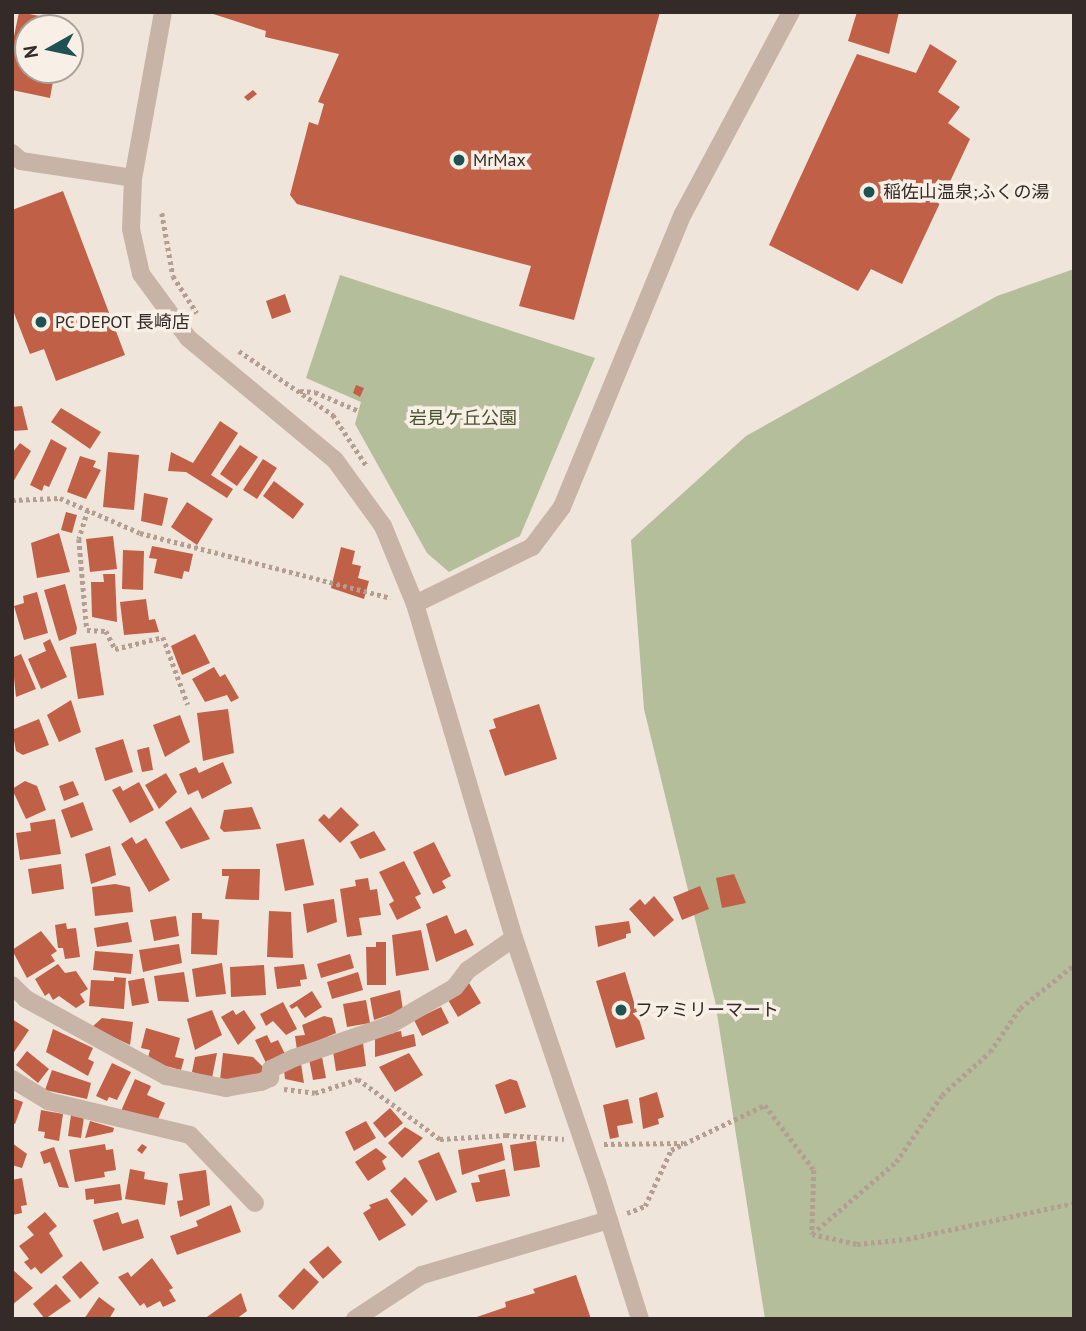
<!DOCTYPE html>
<meta charset="utf-8">
<style>
body{margin:0}
#map{position:relative;width:1086px;height:1331px;overflow:hidden;background:#f0e5da;font-family:"PT Sans","Noto Sans JP",sans-serif}
div>[style]{position:absolute}
.green>*{inset:0;background:#b4be9b}
.building>*{inset:0;background:#c06047}
.path>*{height:4.5px;margin-top:-2.25px;transform-origin:0;background:repeating-linear-gradient(90deg,#b39e91 0 3.5px,transparent 0 7px)}
.minor>*{height:18px;margin:-9px;padding:0 9px;transform-origin:9px;border-radius:9px;background:#c7b4a6}
.tertiary>*{height:18px;margin:-9px;padding:0 9px;transform-origin:9px;border-radius:9px;background:#c7b4a6}
.tertiary-bridge>*{height:18px;margin:-9px;padding:0 9px;transform-origin:9px;border-radius:9px;background:#c7b4a6}
.dots>*{width:19px;height:19px;translate:-50% -50%;box-sizing:border-box;border:4px solid #f8efe6;border-radius:50%}
span{translate:-50% -50%;white-space:nowrap;text-align:center;line-height:1.15;-webkit-text-stroke:7px #f8efe6;paint-order:stroke}
.poi-label{font-size:18px;color:#342a27}
.left{translate:0 -50%;text-align:left}
.park-label{font-size:18px;color:#45512c}
.frame{position:absolute;inset:0;border:14px solid #342a27;pointer-events:none}
.north{position:absolute;left:14px;top:14px;width:70px;height:70px;box-sizing:border-box;background:#f8efe6;border:2px solid #aaa09a;border-radius:50%;rotate:261deg;font-size:19px;font-weight:700;line-height:28px;text-align:center;color:#342a27}
.north::after{content:'';display:block;margin:auto;width:24px;height:32px;background:#1e5253;clip-path:polygon(50% 0,100% 100%,50% 72%,0 100%)}
</style>
<div id="map">
<div class="green">
<div style="clip-path:polygon(1074px 269px,1074px 1319px,765px 1319px,715px 1001px,644px 709px,631px 540px,746px 436px,997px 296px)"></div>
<div style="clip-path:polygon(340px 275px,595px 358px,520px 536px,449px 572px,427px 553px,355px 424px,361px 402px,306px 378px)"></div>
</div>
<div class="building">
<div style="clip-path:polygon(19px 12px,65px 21px,64px 28px,28px 28px,28px 70px,55px 70px,50px 98px,12px 90px,12px 46px)"></div>
<div style="clip-path:polygon(207px 12px,660px 12px,574px 320px,519px 306px,531px 266px,297px 204px,290px 195px,309px 122px,318px 125px,324px 104px,318px 102px,339px 54px,265px 37px,266px 31px)"></div>
<div style="clip-path:polygon(857px 12px,899px 12px,889px 54px,848px 41px)"></div>
<div style="clip-path:polygon(930px 44px,957px 61px,938px 92px,960px 107px,948px 123px,970px 139px,902px 284px,871px 269px,858px 291px,769px 245px,857px 54px,916px 73px)"></div>
<div style="clip-path:polygon(253px 90px,257px 94px,248px 101px,244px 97px)"></div>
<div style="clip-path:polygon(63px 191px,125px 355px,56px 381px,44px 349px,30px 354px,12px 308px,12px 210px)"></div>
<div style="clip-path:polygon(285px 294px,291px 312px,272px 319px,266px 301px)"></div>
<div style="clip-path:polygon(356px 385px,364px 388px,360px 397px,353px 393px)"></div>
<div style="clip-path:polygon(22px 406px,28px 430px,12px 431px,12px 407px)"></div>
<div style="clip-path:polygon(61px 408px,101px 432px,90px 449px,51px 422px)"></div>
<div style="clip-path:polygon(220px 421px,238px 433px,211px 475px,233px 489px,227px 498px,186px 472px,168px 471px,171px 452px,193px 463px)"></div>
<div style="clip-path:polygon(51px 439px,67px 448px,49px 487px,44px 485px,42px 491px,30px 485px)"></div>
<div style="clip-path:polygon(20px 443px,31px 451px,12px 484px,12px 453px)"></div>
<div style="clip-path:polygon(240px 445px,258px 457px,237px 486px,220px 474px)"></div>
<div style="clip-path:polygon(108px 452px,139px 455px,134px 510px,103px 507px)"></div>
<div style="clip-path:polygon(80px 456px,96px 461px,93px 467px,101px 470px,86px 499px,67px 492px)"></div>
<div style="clip-path:polygon(263px 459px,277px 468px,257px 499px,243px 490px)"></div>
<div style="clip-path:polygon(274px 481px,304px 504px,293px 519px,263px 496px)"></div>
<div style="clip-path:polygon(144px 493px,168px 498px,162px 526px,141px 521px)"></div>
<div style="clip-path:polygon(187px 502px,213px 519px,197px 545px,171px 527px)"></div>
<div style="clip-path:polygon(66px 512px,77px 515px,72px 533px,61px 530px)"></div>
<div style="clip-path:polygon(59px 533px,70px 572px,37px 578px,31px 543px)"></div>
<div style="clip-path:polygon(113px 536px,117px 569px,90px 572px,86px 539px)"></div>
<div style="clip-path:polygon(152px 546px,193px 554px,189px 572px,184px 571px,182px 579px,154px 573px,157px 559px,149px 558px)"></div>
<div style="clip-path:polygon(341px 547px,355px 551px,352px 564px,361px 566px,358px 578px,369px 581px,364px 599px,331px 588px)"></div>
<div style="clip-path:polygon(123px 550px,144px 551px,143px 590px,122px 589px)"></div>
<div style="clip-path:polygon(103px 574px,115px 574px,117px 622px,92px 617px,91px 582px,104px 582px)"></div>
<div style="clip-path:polygon(65px 584px,77px 628px,76px 634px,59px 641px,44px 590px)"></div>
<div style="clip-path:polygon(37px 592px,48px 633px,24px 640px,14px 606px,24px 603px,23px 596px)"></div>
<div style="clip-path:polygon(146px 599px,149px 620px,155px 619px,159px 632px,124px 635px,120px 602px)"></div>
<div style="clip-path:polygon(195px 634px,210px 663px,182px 675px,171px 646px)"></div>
<div style="clip-path:polygon(50px 639px,67px 677px,41px 689px,28px 659px,46px 651px,43px 643px)"></div>
<div style="clip-path:polygon(96px 643px,104px 695px,78px 699px,70px 647px)"></div>
<div style="clip-path:polygon(21px 654px,36px 689px,16px 697px,12px 658px)"></div>
<div style="clip-path:polygon(214px 667px,220px 677px,225px 674px,239px 698px,231px 702px,227px 695px,205px 702px,192px 679px)"></div>
<div style="clip-path:polygon(71px 700px,81px 732px,59px 742px,47px 715px)"></div>
<div style="clip-path:polygon(539px 704px,557px 759px,505px 776px,489px 730px,496px 728px,493px 719px)"></div>
<div style="clip-path:polygon(228px 709px,234px 753px,203px 761px,197px 713px)"></div>
<div style="clip-path:polygon(180px 715px,190px 742px,165px 757px,153px 725px)"></div>
<div style="clip-path:polygon(39px 719px,49px 745px,23px 755px,16px 751px,12px 730px)"></div>
<div style="clip-path:polygon(123px 739px,133px 772px,105px 781px,95px 748px)"></div>
<div style="clip-path:polygon(149px 747px,153px 770px,142px 772px,137px 750px)"></div>
<div style="clip-path:polygon(223px 762px,232px 783px,202px 799px,198px 790px,188px 795px,179px 774px,196px 767px,199px 773px)"></div>
<div style="clip-path:polygon(166px 773px,177px 792px,159px 809px,145px 785px)"></div>
<div style="clip-path:polygon(25px 781px,37px 786px,46px 810px,26px 819px,12px 789px)"></div>
<div style="clip-path:polygon(73px 781px,79px 795px,64px 801px,59px 786px)"></div>
<div style="clip-path:polygon(139px 782px,154px 810px,130px 823px,112px 790px,120px 786px,123px 791px)"></div>
<div style="clip-path:polygon(83px 802px,93px 830px,71px 838px,61px 810px)"></div>
<div style="clip-path:polygon(191px 807px,210px 839px,181px 849px,165px 822px)"></div>
<div style="clip-path:polygon(252px 807px,261px 829px,224px 832px,220px 828px,224px 810px)"></div>
<div style="clip-path:polygon(341px 807px,359px 825px,340px 843px,318px 820px,324px 814px,329px 819px)"></div>
<div style="clip-path:polygon(55px 819px,61px 854px,20px 860px,16px 833px,31px 831px,30px 823px)"></div>
<div style="clip-path:polygon(374px 831px,386px 850px,360px 859px,350px 842px)"></div>
<div style="clip-path:polygon(132px 837px,136px 844px,146px 838px,170px 880px,149px 892px,121px 844px)"></div>
<div style="clip-path:polygon(304px 839px,314px 885px,285px 891px,276px 844px)"></div>
<div style="clip-path:polygon(434px 842px,451px 876px,442px 881px,446px 888px,433px 894px,413px 852px)"></div>
<div style="clip-path:polygon(110px 846px,116px 875px,91px 884px,85px 854px)"></div>
<div style="clip-path:polygon(404px 861px,421px 894px,415px 897px,421px 908px,397px 920px,389px 904px,394px 901px,379px 872px)"></div>
<div style="clip-path:polygon(61px 864px,64px 889px,32px 894px,28px 869px)"></div>
<div style="clip-path:polygon(222px 869px,260px 869px,259px 900px,225px 899px,229px 876px,222px 876px)"></div>
<div style="clip-path:polygon(734px 874px,746px 903px,722px 908px,716px 878px)"></div>
<div style="clip-path:polygon(368px 878px,370px 890px,377px 889px,381px 915px,359px 918px,362px 935px,347px 937px,340px 889px,356px 886px,355px 880px)"></div>
<div style="clip-path:polygon(115px 884px,130px 887px,133px 912px,95px 916px,92px 887px)"></div>
<div style="clip-path:polygon(700px 886px,709px 909px,682px 920px,673px 897px)"></div>
<div style="clip-path:polygon(654px 896px,674px 920px,654px 937px,629px 909px,640px 899px,645px 905px)"></div>
<div style="clip-path:polygon(334px 899px,337px 922px,307px 933px,303px 904px)"></div>
<div style="clip-path:polygon(269px 911px,291px 912px,293px 958px,267px 957px)"></div>
<div style="clip-path:polygon(192px 913px,202px 913px,202px 919px,219px 920px,217px 955px,191px 954px)"></div>
<div style="clip-path:polygon(447px 915px,455px 934px,466px 929px,474px 945px,436px 962px,426px 924px)"></div>
<div style="clip-path:polygon(176px 916px,179px 936px,154px 941px,150px 920px)"></div>
<div style="clip-path:polygon(629px 921px,631px 933px,626px 934px,626px 938px,598px 947px,595px 926px)"></div>
<div style="clip-path:polygon(128px 922px,132px 942px,97px 947px,94px 928px)"></div>
<div style="clip-path:polygon(66px 923px,67px 929px,76px 928px,80px 957px,65px 959px,63px 948px,58px 948px,55px 925px)"></div>
<div style="clip-path:polygon(421px 930px,429px 970px,396px 976px,392px 935px)"></div>
<div style="clip-path:polygon(41px 931px,57px 951px,51px 955px,55px 961px,27px 978px,12px 950px)"></div>
<div style="clip-path:polygon(376px 942px,386px 942px,386px 985px,367px 985px,366px 947px,376px 947px)"></div>
<div style="clip-path:polygon(179px 944px,182px 963px,143px 972px,139px 950px)"></div>
<div style="clip-path:polygon(95px 951px,133px 954px,131px 974px,93px 970px)"></div>
<div style="clip-path:polygon(350px 954px,354px 968px,321px 978px,317px 964px)"></div>
<div style="clip-path:polygon(222px 963px,226px 994px,196px 997px,192px 969px)"></div>
<div style="clip-path:polygon(58px 964px,65px 973px,76px 971px,88px 989px,80px 994px,85px 1002px,76px 1008px,59px 996px,53px 1000px,49px 993px,45px 996px,35px 979px)"></div>
<div style="clip-path:polygon(304px 964px,307px 979px,300px 980px,301px 986px,277px 989px,274px 967px)"></div>
<div style="clip-path:polygon(264px 965px,266px 995px,231px 997px,230px 967px)"></div>
<div style="clip-path:polygon(184px 972px,189px 1002px,158px 1001px,154px 976px)"></div>
<div style="clip-path:polygon(358px 972px,363px 990px,332px 999px,327px 982px)"></div>
<div style="clip-path:polygon(625px 972px,645px 1039px,616px 1048px,596px 981px)"></div>
<div style="clip-path:polygon(114px 977px,126px 978px,124px 1009px,89px 1006px,91px 980px,114px 981px)"></div>
<div style="clip-path:polygon(144px 978px,149px 1003px,132px 1006px,128px 981px)"></div>
<div style="clip-path:polygon(469px 983px,481px 1003px,458px 1017px,448px 1000px)"></div>
<div style="clip-path:polygon(400px 990px,403px 1010px,374px 1020px,370px 998px)"></div>
<div style="clip-path:polygon(312px 991px,322px 1007px,305px 1018px,297px 1006px,292px 1009px,289px 1006px)"></div>
<div style="clip-path:polygon(366px 1000px,370px 1023px,347px 1027px,343px 1004px)"></div>
<div style="clip-path:polygon(283px 1002px,297px 1029px,286px 1035px,273px 1021px,266px 1026px,260px 1014px)"></div>
<div style="clip-path:polygon(441px 1007px,449px 1023px,422px 1036px,414px 1020px)"></div>
<div style="clip-path:polygon(212px 1010px,222px 1035px,195px 1050px,187px 1019px)"></div>
<div style="clip-path:polygon(233px 1010px,236px 1015px,244px 1010px,256px 1028px,238px 1045px,221px 1017px)"></div>
<div style="clip-path:polygon(324px 1016px,332px 1018px,336px 1033px,297px 1050px,295px 1036px,305px 1035px,302px 1025px)"></div>
<div style="clip-path:polygon(102px 1018px,133px 1022px,130px 1045px,92px 1027px)"></div>
<div style="clip-path:polygon(12px 1019px,29px 1030px,12px 1055px)"></div>
<div style="clip-path:polygon(146px 1028px,180px 1038px,175px 1057px,184px 1059px,181px 1070px,147px 1061px,150px 1050px,141px 1048px)"></div>
<div style="clip-path:polygon(53px 1029px,93px 1048px,88px 1059px,94px 1062px,88px 1076px,46px 1052px)"></div>
<div style="clip-path:polygon(401px 1031px,402px 1037px,414px 1034px,416px 1046px,375px 1057px,375px 1036px)"></div>
<div style="clip-path:polygon(267px 1035px,271px 1043px,278px 1040px,286px 1056px,267px 1065px,255px 1040px)"></div>
<div style="clip-path:polygon(363px 1043px,366px 1066px,336px 1071px,333px 1051px)"></div>
<div style="clip-path:polygon(27px 1051px,49px 1069px,38px 1083px,16px 1065px)"></div>
<div style="clip-path:polygon(217px 1053px,212px 1078px,192px 1072px,195px 1057px)"></div>
<div style="clip-path:polygon(223px 1053px,253px 1057px,264px 1068px,260px 1076px,220px 1080px)"></div>
<div style="clip-path:polygon(409px 1053px,423px 1075px,395px 1092px,379px 1067px)"></div>
<div style="clip-path:polygon(322px 1057px,326px 1078px,313px 1080px,309px 1059px)"></div>
<div style="clip-path:polygon(112px 1063px,131px 1072px,117px 1100px,109px 1097px,107px 1101px,96px 1096px)"></div>
<div style="clip-path:polygon(301px 1064px,304px 1083px,285px 1079px,284px 1070px)"></div>
<div style="clip-path:polygon(52px 1070px,91px 1083px,87px 1099px,45px 1090px)"></div>
<div style="clip-path:polygon(135px 1079px,151px 1086px,147px 1095px,165px 1103px,155px 1126px,121px 1111px)"></div>
<div style="clip-path:polygon(510px 1079px,517px 1081px,526px 1107px,505px 1114px,495px 1085px)"></div>
<div style="clip-path:polygon(657px 1092px,664px 1117px,658px 1119px,659px 1124px,643px 1129px,639px 1098px)"></div>
<div style="clip-path:polygon(12px 1098px,23px 1102px,15px 1124px,12px 1123px)"></div>
<div style="clip-path:polygon(628px 1099px,633px 1123px,617px 1126px,619px 1137px,610px 1139px,603px 1105px)"></div>
<div style="clip-path:polygon(390px 1108px,403px 1123px,385px 1138px,373px 1123px)"></div>
<div style="clip-path:polygon(41px 1110px,63px 1114px,59px 1141px,44px 1138px,45px 1132px,38px 1131px)"></div>
<div style="clip-path:polygon(71px 1115px,84px 1117px,81px 1138px,68px 1136px)"></div>
<div style="clip-path:polygon(90px 1121px,114px 1128px,113px 1132px,85px 1138px)"></div>
<div style="clip-path:polygon(366px 1121px,376px 1138px,354px 1151px,345px 1132px)"></div>
<div style="clip-path:polygon(405px 1127px,423px 1138px,402px 1158px,388px 1143px)"></div>
<div style="clip-path:polygon(536px 1141px,540px 1167px,514px 1171px,510px 1145px)"></div>
<div style="clip-path:polygon(12px 1143px,27px 1154px,22px 1168px,12px 1165px)"></div>
<div style="clip-path:polygon(502px 1143px,505px 1160px,462px 1175px,458px 1150px)"></div>
<div style="clip-path:polygon(105px 1144px,106px 1150px,113px 1149px,116px 1170px,104px 1172px,105px 1177px,75px 1182px,69px 1150px)"></div>
<div style="clip-path:polygon(142px 1144px,147px 1147px,142px 1154px,137px 1150px)"></div>
<div style="clip-path:polygon(54px 1147px,69px 1188px,59px 1187px,50px 1162px,44px 1164px,40px 1152px)"></div>
<div style="clip-path:polygon(376px 1148px,387px 1157px,382px 1161px,386px 1169px,368px 1181px,355px 1162px)"></div>
<div style="clip-path:polygon(439px 1152px,457px 1192px,436px 1201px,418px 1161px)"></div>
<div style="clip-path:polygon(130px 1169px,145px 1172px,144px 1179px,168px 1183px,165px 1205px,125px 1199px)"></div>
<div style="clip-path:polygon(505px 1169px,510px 1196px,476px 1202px,471px 1183px,480px 1182px,478px 1175px)"></div>
<div style="clip-path:polygon(206px 1170px,210px 1205px,180px 1217px,177px 1201px,183px 1200px,179px 1174px)"></div>
<div style="clip-path:polygon(405px 1177px,428px 1201px,412px 1216px,390px 1191px)"></div>
<div style="clip-path:polygon(22px 1178px,27px 1205px,21px 1206px,22px 1213px,12px 1215px,12px 1180px)"></div>
<div style="clip-path:polygon(120px 1184px,122px 1200px,94px 1204px,94px 1199px,86px 1200px,85px 1189px)"></div>
<div style="clip-path:polygon(387px 1198px,406px 1225px,379px 1241px,363px 1213px,371px 1208px,369px 1205px)"></div>
<div style="clip-path:polygon(231px 1205px,241px 1232px,177px 1255px,170px 1236px,198px 1226px,196px 1221px)"></div>
<div style="clip-path:polygon(45px 1212px,57px 1226px,49px 1233px,63px 1256px,41px 1274px,35px 1267px,31px 1270px,24px 1262px,29px 1259px,19px 1246px,34px 1235px,27px 1227px)"></div>
<div style="clip-path:polygon(118px 1212px,122px 1224px,138px 1219px,144px 1238px,103px 1251px,93px 1220px)"></div>
<div style="clip-path:polygon(328px 1246px,342px 1262px,323px 1279px,309px 1262px)"></div>
<div style="clip-path:polygon(152px 1258px,173px 1288px,169px 1290px,176px 1301px,163px 1307px,160px 1301px,147px 1308px,144px 1303px,140px 1306px,118px 1277px,128px 1272px,131px 1277px)"></div>
<div style="clip-path:polygon(81px 1261px,99px 1283px,80px 1299px,62px 1277px)"></div>
<div style="clip-path:polygon(304px 1268px,319px 1282px,293px 1310px,278px 1296px)"></div>
<div style="clip-path:polygon(12px 1269px,33px 1288px,12px 1305px)"></div>
<div style="clip-path:polygon(576px 1275px,591px 1319px,471px 1319px,506px 1307px,505px 1302px,535px 1293px,533px 1289px)"></div>
<div style="clip-path:polygon(56px 1284px,71px 1301px,45px 1319px,33px 1304px)"></div>
<div style="clip-path:polygon(241px 1293px,247px 1311px,236px 1319px,204px 1319px)"></div>
<div style="clip-path:polygon(99px 1297px,115px 1309px,109px 1319px,84px 1319px)"></div>
</div>
<div class="path">
<div style="left:162px;top:213px;width:64px;rotate:80.1deg"></div>
<div style="left:173px;top:276px;width:44px;rotate:57deg"></div>
<div style="left:239px;top:351px;width:114px;rotate:34.2deg"></div>
<div style="left:333px;top:415px;width:60px;rotate:56.6deg"></div>
<div style="left:300px;top:391px;width:15px;rotate:4deg"></div>
<div style="left:315px;top:392px;width:48px;rotate:23.4deg"></div>
<div style="left:12px;top:500px;width:48px;rotate:-2.4deg"></div>
<div style="left:60px;top:498px;width:87px;rotate:23.6deg"></div>
<div style="left:140px;top:533px;width:259px;rotate:14.5deg"></div>
<div style="left:88px;top:510px;width:30px;rotate:107deg"></div>
<div style="left:79px;top:539px;width:91px;rotate:85deg"></div>
<div style="left:87px;top:630px;width:19px;rotate:3deg"></div>
<div style="left:106px;top:631px;width:20px;rotate:63deg"></div>
<div style="left:115px;top:649px;width:49px;rotate:-14deg"></div>
<div style="left:163px;top:637px;width:72px;rotate:69.8deg"></div>
<div style="left:284px;top:1089px;width:31px;rotate:7deg"></div>
<div style="left:315px;top:1093px;width:45px;rotate:-18deg"></div>
<div style="left:358px;top:1079px;width:102px;rotate:36.2deg"></div>
<div style="left:440px;top:1139px;width:66px;rotate:-3.5deg"></div>
<div style="left:506px;top:1135px;width:58px;rotate:3.9deg"></div>
<div style="left:604px;top:1144px;width:79px;rotate:-0.7deg"></div>
<div style="left:627px;top:1213px;width:19px;rotate:-21deg"></div>
<div style="left:645px;top:1206px;width:62px;rotate:-65.1deg"></div>
<div style="left:671px;top:1150px;width:104px;rotate:-25.6deg"></div>
<div style="left:765px;top:1105px;width:81px;rotate:53deg"></div>
<div style="left:814px;top:1170px;width:64px;rotate:91.8deg"></div>
<div style="left:812px;top:1234px;width:111px;rotate:-40.6deg"></div>
<div style="left:896px;top:1162px;width:81px;rotate:-55.5deg"></div>
<div style="left:942px;top:1095px;width:64px;rotate:-41.9deg"></div>
<div style="left:990px;top:1052px;width:53px;rotate:-55.7deg"></div>
<div style="left:1020px;top:1008px;width:69px;rotate:-38.5deg"></div>
<div style="left:812px;top:1234px;width:46px;rotate:12.5deg"></div>
<div style="left:857px;top:1244px;width:50px;rotate:-5.7deg"></div>
<div style="left:907px;top:1239px;width:171px;rotate:-12.2deg"></div>
</div>
<div class="minor">
<div style="left:12px;top:153px;width:12px;rotate:42deg"></div>
<div style="left:21px;top:161px;width:113px;rotate:8.6deg"></div>
<div style="left:415px;top:604px;width:130px;rotate:-26deg"></div>
<div style="left:532px;top:547px;width:50px;rotate:-53.1deg"></div>
<div style="left:562px;top:507px;width:317px;rotate:-67.6deg"></div>
<div style="left:683px;top:214px;width:229px;rotate:-61.9deg"></div>
<div style="left:12px;top:985px;width:20px;rotate:45deg"></div>
<div style="left:26px;top:999px;width:160px;rotate:28.8deg"></div>
<div style="left:166px;top:1076px;width:61px;rotate:11.3deg"></div>
<div style="left:226px;top:1088px;width:36px;rotate:-10deg"></div>
<div style="left:261px;top:1082px;width:10px;rotate:-24deg"></div>
<div style="left:270px;top:1078px;width:9px;rotate:-84deg"></div>
<div style="left:271px;top:1069px;width:25px;rotate:-26deg"></div>
<div style="left:294px;top:1058px;width:102px;rotate:-19deg"></div>
<div style="left:390px;top:1025px;width:75px;rotate:-30.3deg"></div>
<div style="left:455px;top:987px;width:21px;rotate:-53deg"></div>
<div style="left:468px;top:970px;width:56px;rotate:-34.8deg"></div>
<div style="left:12px;top:1079px;width:42px;rotate:31.4deg"></div>
<div style="left:48px;top:1101px;width:146px;rotate:13.5deg"></div>
<div style="left:190px;top:1135px;width:94px;rotate:46.3deg"></div>
<div style="left:355px;top:1319px;width:80px;rotate:-33.3deg"></div>
<div style="left:422px;top:1275px;width:195px;rotate:-16.4deg"></div>
</div>
<div class="tertiary">
<div style="left:163px;top:12px;width:169px;rotate:100.2deg"></div>
<div style="left:133px;top:178px;width:51px;rotate:92.2deg"></div>
<div style="left:131px;top:229px;width:46px;rotate:77.5deg"></div>
<div style="left:141px;top:274px;width:79px;rotate:53.7deg"></div>
<div style="left:188px;top:338px;width:191px;rotate:39.7deg"></div>
<div style="left:335px;top:460px;width:82px;rotate:54deg"></div>
<div style="left:383px;top:526px;width:84px;rotate:67.7deg"></div>
<div style="left:415px;top:604px;width:348px;rotate:73.5deg"></div>
<div style="left:514px;top:938px;width:150px;rotate:71.3deg"></div>
<div style="left:597px;top:1182px;width:144px;rotate:72.6deg"></div>
</div>
<div class="tertiary-bridge">
<div style="left:562px;top:1080px;width:108px;rotate:71.1deg"></div>
</div>
<div class="dots">
<div style="left:459px;top:160px;background:#1e5253"></div>
<div style="left:869px;top:192px;background:#1e5253"></div>
<div style="left:41px;top:322px;background:#1e5253"></div>
<div style="left:621px;top:1010px;background:#1e5253"></div>
</div>
<div class="poi-label">
<span class="left" style="left:473px;top:160px">MrMax</span>
<span class="left" style="left:883px;top:192px">稲佐山温泉;ふくの湯</span>
<span class="left" style="left:55px;top:322px">PC DEPOT 長崎店</span>
<span class="left" style="left:635px;top:1010px">ファミリーマート</span>
</div>
<div class="park-label">
<span style="left:463px;top:418px">岩見ケ丘公園</span>
</div>
<div class="frame"></div>
<div class="north">N</div>
</div>
